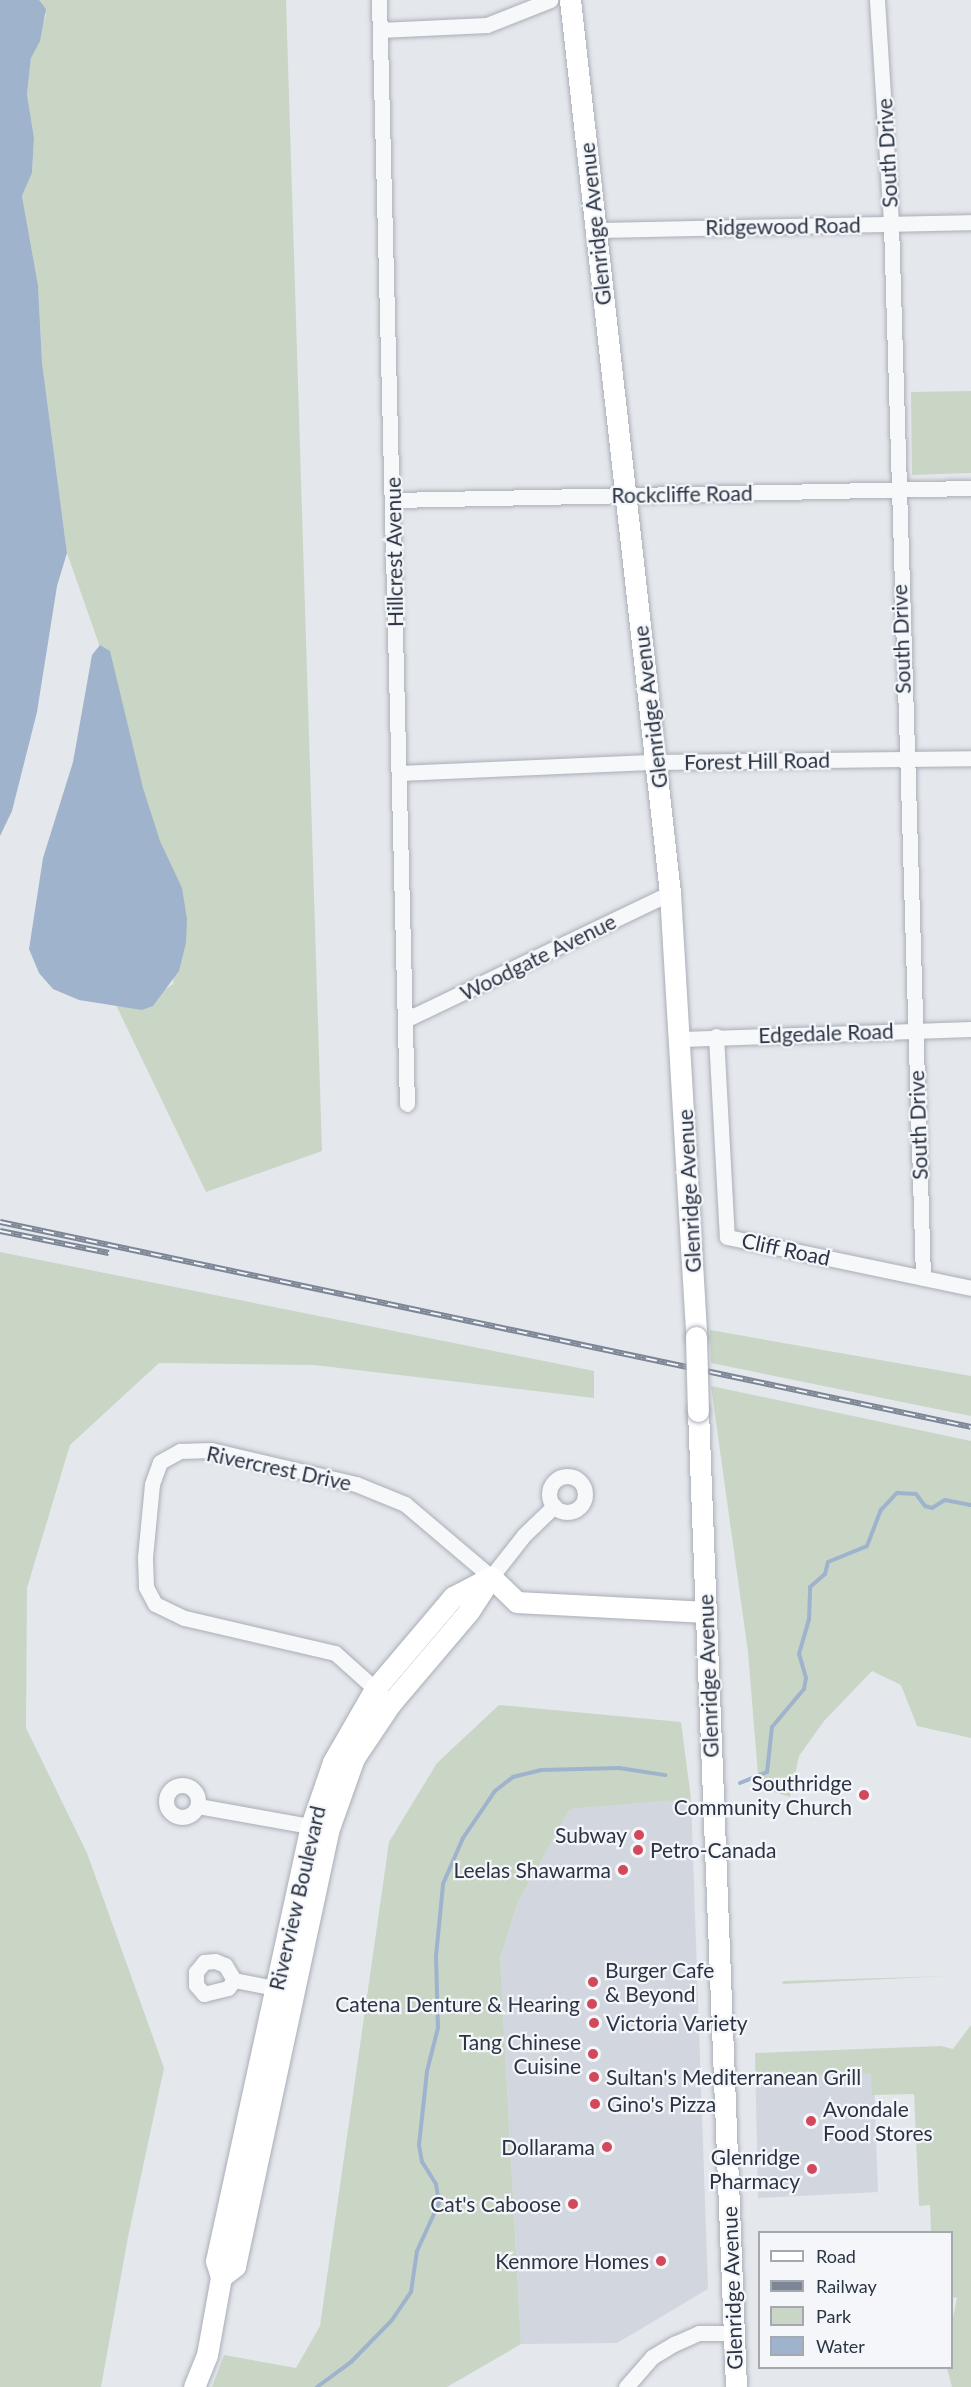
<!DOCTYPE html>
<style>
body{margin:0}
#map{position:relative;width:971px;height:2387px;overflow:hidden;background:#e4e7ec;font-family:Lato,sans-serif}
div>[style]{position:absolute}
.built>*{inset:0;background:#d2d6de}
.green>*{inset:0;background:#c9d6c5}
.water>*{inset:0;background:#9fb4cc}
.stream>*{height:4px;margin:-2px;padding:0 2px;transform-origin:2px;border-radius:2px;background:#9fb4cc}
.roads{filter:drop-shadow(0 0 2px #a9aeb7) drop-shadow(0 0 2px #a9aeb7)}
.street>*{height:15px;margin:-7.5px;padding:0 7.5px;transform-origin:7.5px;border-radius:7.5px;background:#f7f8fa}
.street>.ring{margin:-7.5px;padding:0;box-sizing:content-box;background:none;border:15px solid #f7f8fa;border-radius:50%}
.secondary>*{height:21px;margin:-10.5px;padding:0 10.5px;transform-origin:10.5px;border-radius:10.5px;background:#fff}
.rail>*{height:6px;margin-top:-3px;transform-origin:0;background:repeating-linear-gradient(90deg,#f4f6f9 0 11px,#7d8696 0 22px);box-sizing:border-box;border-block:2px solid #7d8696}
.bridges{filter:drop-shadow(0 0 2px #a9aeb7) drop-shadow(0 0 2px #a9aeb7)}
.secondary-bridge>*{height:21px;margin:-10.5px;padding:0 10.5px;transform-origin:10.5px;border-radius:10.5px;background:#fff}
.dots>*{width:16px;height:16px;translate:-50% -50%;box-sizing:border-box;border:3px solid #f4f6f9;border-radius:50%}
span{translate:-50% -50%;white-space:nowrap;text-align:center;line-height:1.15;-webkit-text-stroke:4.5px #f4f6f9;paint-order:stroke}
.street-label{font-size:21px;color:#2b3445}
.poi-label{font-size:21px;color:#2b3445}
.right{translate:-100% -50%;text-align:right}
.left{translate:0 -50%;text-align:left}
.legend{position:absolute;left:758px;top:2231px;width:195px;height:138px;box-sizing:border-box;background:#f4f6f9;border:2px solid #a4a8b1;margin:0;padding:8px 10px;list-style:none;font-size:18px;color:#2b3445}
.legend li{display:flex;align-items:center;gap:12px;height:30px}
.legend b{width:30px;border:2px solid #a4a8b1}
</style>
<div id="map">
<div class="built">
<div style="clip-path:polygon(691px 1799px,708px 2289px,617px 2343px,521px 2344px,500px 1958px,518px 1902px,570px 1809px)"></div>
<div style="clip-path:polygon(755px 2053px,756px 2057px,873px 2053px,878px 2192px,758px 2198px)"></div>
</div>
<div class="green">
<div style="clip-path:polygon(39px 0,286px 0,322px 1151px,206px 1192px,115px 1003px,145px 1003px,173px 984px,175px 968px,119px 701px,67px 553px,42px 362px,38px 285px,22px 196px,32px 173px,34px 138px,27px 94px,31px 58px,46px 15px)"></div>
<div style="clip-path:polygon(971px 391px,971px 473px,912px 475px,911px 392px)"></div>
<div style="clip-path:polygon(0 1252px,594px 1371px,594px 1398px,314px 1365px,159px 1363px,70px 1445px,27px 1588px,26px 1728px,87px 1853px,164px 2068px,128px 2237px,101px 2387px,0 2387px)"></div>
<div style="clip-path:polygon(710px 1330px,971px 1376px,971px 1416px,711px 1363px)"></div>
<div style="clip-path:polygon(711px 1386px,971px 1441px,971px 1738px,917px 1726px,901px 1685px,872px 1671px,824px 1721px,799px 1756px,790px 1797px,759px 1787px,748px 1652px)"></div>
<div style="clip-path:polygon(499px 1705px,681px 1722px,691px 1799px,570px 1809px,518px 1902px,500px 1958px,521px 2344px,447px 2387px,212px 2387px,224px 2355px,296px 2368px,320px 2326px,389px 1842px,437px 1763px)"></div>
<div style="clip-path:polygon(948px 1976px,783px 1984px,782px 1982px,784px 1981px)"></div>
<div style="clip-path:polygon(971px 2025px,971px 2387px,952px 2387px,947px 2368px,952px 2368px,952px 2322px,957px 2298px,952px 2297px,952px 2232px,931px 2232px,930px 2205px,919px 2206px,914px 2094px,872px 2095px,871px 2073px,756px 2078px,755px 2053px,941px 2046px,953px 2049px)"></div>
</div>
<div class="water">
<div style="clip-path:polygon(0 0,39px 0,46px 9px,40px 41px,31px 58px,27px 94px,34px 138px,32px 173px,22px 196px,38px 285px,42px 362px,67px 553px,57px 586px,37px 712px,12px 811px,0 836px)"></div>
<div style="clip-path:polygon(100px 645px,110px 651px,143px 788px,160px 841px,182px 888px,187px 919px,186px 943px,179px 971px,153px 1006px,142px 1010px,79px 1000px,53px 989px,39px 973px,29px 949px,43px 858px,73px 762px,92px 655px)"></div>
</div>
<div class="stream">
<div style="left:740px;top:1783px;width:29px;rotate:-22deg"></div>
<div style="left:767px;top:1772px;width:45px;rotate:-83.7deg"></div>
<div style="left:772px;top:1727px;width:50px;rotate:-49.9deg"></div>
<div style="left:804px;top:1689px;width:11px;rotate:-80deg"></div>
<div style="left:806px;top:1678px;width:25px;rotate:-106deg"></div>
<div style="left:799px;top:1654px;width:35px;rotate:-74deg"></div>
<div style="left:809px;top:1620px;width:33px;rotate:-88deg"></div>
<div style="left:810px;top:1587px;width:20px;rotate:-41deg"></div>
<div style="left:825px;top:1574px;width:12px;rotate:-76deg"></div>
<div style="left:828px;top:1562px;width:42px;rotate:-22.3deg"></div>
<div style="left:867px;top:1546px;width:39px;rotate:-69deg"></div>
<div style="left:881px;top:1510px;width:23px;rotate:-47deg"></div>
<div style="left:897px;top:1493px;width:19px;rotate:3deg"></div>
<div style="left:916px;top:1494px;width:15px;rotate:53deg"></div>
<div style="left:925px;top:1506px;width:7px;rotate:16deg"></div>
<div style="left:932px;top:1508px;width:15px;rotate:-32deg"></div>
<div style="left:945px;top:1500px;width:26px;rotate:11deg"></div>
<div style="left:317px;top:2387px;width:42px;rotate:-36.3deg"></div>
<div style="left:351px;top:2362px;width:59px;rotate:-45.7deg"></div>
<div style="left:392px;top:2320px;width:34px;rotate:-56deg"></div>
<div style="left:411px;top:2292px;width:41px;rotate:-81.7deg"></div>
<div style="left:417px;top:2251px;width:53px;rotate:-65.4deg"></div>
<div style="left:439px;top:2203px;width:19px;rotate:-99deg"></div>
<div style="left:436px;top:2184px;width:26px;rotate:-122deg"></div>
<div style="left:422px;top:2162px;width:17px;rotate:-100deg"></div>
<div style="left:419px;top:2145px;width:74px;rotate:-83.8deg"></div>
<div style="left:427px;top:2071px;width:44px;rotate:-75.7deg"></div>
<div style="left:438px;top:2028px;width:72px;rotate:-91.6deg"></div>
<div style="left:436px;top:1956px;width:72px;rotate:-84.4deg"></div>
<div style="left:443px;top:1884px;width:50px;rotate:-66.5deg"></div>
<div style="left:463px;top:1838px;width:57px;rotate:-55.8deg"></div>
<div style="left:495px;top:1791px;width:23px;rotate:-38deg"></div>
<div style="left:513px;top:1777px;width:29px;rotate:-14deg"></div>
<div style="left:541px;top:1770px;width:78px;rotate:-1.5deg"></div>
<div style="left:619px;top:1768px;width:47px;rotate:8.7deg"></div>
</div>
<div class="roads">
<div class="street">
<div style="left:379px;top:0;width:1104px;rotate:88.55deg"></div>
<div style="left:877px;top:0;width:224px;rotate:86.4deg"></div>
<div style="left:891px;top:224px;width:1054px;rotate:88.26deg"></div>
<div style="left:380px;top:30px;width:107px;rotate:-2.7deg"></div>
<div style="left:487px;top:25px;width:68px;rotate:-21.6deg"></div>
<div style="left:595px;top:230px;width:376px;rotate:-1.2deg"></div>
<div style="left:393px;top:500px;width:578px;rotate:-1.19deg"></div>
<div style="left:399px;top:773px;width:257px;rotate:-2.5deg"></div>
<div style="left:656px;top:762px;width:315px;rotate:-0.7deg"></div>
<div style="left:405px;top:1020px;width:294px;rotate:-25.6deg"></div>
<div style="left:716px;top:1036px;width:201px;rotate:86.9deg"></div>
<div style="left:727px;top:1237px;width:249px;rotate:11.8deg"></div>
<div style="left:682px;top:1039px;width:289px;rotate:-2deg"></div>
<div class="ring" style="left:549px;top:1476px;width:21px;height:21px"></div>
<div style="left:382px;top:1695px;width:63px;rotate:-138.2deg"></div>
<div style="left:335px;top:1653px;width:155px;rotate:-166.9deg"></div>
<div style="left:184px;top:1618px;width:32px;rotate:-154deg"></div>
<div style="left:155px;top:1604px;width:19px;rotate:-118deg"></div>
<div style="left:146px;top:1587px;width:30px;rotate:-92deg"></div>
<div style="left:145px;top:1557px;width:73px;rotate:-84.5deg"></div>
<div style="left:152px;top:1484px;width:23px;rotate:-70deg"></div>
<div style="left:160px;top:1462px;width:23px;rotate:-29deg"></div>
<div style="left:180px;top:1451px;width:31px;rotate:-2deg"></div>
<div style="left:211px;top:1450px;width:149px;rotate:13.2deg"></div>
<div style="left:356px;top:1484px;width:53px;rotate:22.2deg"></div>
<div style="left:405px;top:1504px;width:113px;rotate:40.3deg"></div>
<div style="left:491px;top:1577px;width:53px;rotate:-51.8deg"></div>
<div style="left:524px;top:1535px;width:42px;rotate:-44deg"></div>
<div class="ring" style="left:166px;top:1785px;width:17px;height:17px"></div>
<div style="left:198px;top:1806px;width:124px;rotate:10.2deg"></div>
<div style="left:234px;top:1980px;width:10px;rotate:127deg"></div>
<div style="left:228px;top:1988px;width:25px;rotate:166deg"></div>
<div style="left:204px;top:1994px;width:12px;rotate:-132deg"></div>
<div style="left:196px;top:1985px;width:13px;rotate:-90deg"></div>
<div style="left:196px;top:1972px;width:13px;rotate:-51deg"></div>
<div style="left:204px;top:1962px;width:11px;rotate:-5deg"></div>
<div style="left:215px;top:1961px;width:11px;rotate:22deg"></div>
<div style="left:225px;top:1965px;width:17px;rotate:59deg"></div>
<div style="left:234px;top:1980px;width:52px;rotate:11.1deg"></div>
<div style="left:626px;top:2387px;width:40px;rotate:-49deg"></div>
<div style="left:652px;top:2357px;width:26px;rotate:-31deg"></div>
<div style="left:674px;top:2344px;width:27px;rotate:-24deg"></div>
<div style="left:699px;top:2333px;width:34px"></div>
</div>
<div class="secondary">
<div style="left:570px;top:0;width:899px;rotate:83.61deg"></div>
<div style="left:670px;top:893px;width:445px;rotate:86.6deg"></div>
<div style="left:698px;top:1411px;width:977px;rotate:87.77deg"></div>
<div style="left:491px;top:1577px;width:36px;rotate:44deg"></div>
<div style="left:517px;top:1602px;width:189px;rotate:3deg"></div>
<div style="left:221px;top:2277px;width:18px;rotate:-38deg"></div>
<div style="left:235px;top:2266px;width:445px;rotate:-77.9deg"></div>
<div style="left:328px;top:1831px;width:77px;rotate:-70.4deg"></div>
<div style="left:354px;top:1758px;width:66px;rotate:-56.1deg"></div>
<div style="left:391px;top:1703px;width:121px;rotate:-49.7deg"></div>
<div style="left:469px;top:1611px;width:37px;rotate:-57deg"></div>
<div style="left:194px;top:2387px;width:35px;rotate:-68deg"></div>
<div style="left:207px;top:2355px;width:79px;rotate:-79.8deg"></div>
<div style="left:221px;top:2277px;width:17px;rotate:-107deg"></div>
<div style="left:216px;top:2261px;width:445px;rotate:-77.7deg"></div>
<div style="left:311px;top:1826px;width:68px;rotate:-71deg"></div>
<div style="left:333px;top:1762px;width:84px;rotate:-60.1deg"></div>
<div style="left:375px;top:1689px;width:121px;rotate:-49.7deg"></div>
<div style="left:453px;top:1597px;width:43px;rotate:-27.8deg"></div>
</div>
</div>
<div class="rail">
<div style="left:0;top:1222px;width:992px;rotate:11.92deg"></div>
<div style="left:0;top:1231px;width:111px;rotate:11.4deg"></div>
</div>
<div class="bridges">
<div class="secondary-bridge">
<div style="left:696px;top:1337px;width:74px;rotate:88.5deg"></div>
</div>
</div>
<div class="dots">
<div style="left:864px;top:1795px;background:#d1495b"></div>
<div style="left:639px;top:1835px;background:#d1495b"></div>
<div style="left:638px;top:1850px;background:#d1495b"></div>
<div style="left:623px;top:1870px;background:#d1495b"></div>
<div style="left:593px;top:1982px;background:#d1495b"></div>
<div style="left:592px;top:2004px;background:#d1495b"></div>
<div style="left:594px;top:2023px;background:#d1495b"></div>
<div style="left:593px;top:2054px;background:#d1495b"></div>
<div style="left:594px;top:2077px;background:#d1495b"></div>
<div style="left:595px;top:2104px;background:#d1495b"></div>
<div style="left:811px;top:2121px;background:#d1495b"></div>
<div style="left:607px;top:2147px;background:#d1495b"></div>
<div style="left:812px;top:2169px;background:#d1495b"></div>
<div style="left:573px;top:2204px;background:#d1495b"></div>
<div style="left:661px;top:2261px;background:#d1495b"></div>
</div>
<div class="street-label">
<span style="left:887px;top:153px;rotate:-93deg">South Drive</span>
<span style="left:595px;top:224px;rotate:-96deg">Glenridge Avenue</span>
<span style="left:783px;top:226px;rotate:-1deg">Ridgewood Road</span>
<span style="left:682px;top:494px;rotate:-1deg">Rockcliffe Road</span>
<span style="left:394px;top:552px;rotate:-91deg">Hillcrest Avenue</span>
<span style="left:901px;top:639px;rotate:-92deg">South Drive</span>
<span style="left:650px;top:707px;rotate:-97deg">Glenridge Avenue</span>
<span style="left:757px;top:761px;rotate:-1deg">Forest Hill Road</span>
<span style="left:538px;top:957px;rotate:-26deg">Woodgate Avenue</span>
<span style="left:826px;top:1033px;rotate:-2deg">Edgedale Road</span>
<span style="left:918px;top:1125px;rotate:-92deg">South Drive</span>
<span style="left:689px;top:1191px;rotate:-93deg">Glenridge Avenue</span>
<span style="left:786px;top:1249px;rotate:12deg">Cliff Road</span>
<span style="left:279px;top:1468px;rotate:12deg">Rivercrest Drive</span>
<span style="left:708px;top:1676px;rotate:-92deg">Glenridge Avenue</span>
<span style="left:297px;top:1898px;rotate:-77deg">Riverview Boulevard</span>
<span style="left:732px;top:2288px;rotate:-92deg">Glenridge Avenue</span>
</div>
<div class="poi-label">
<span class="right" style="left:852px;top:1795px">Southridge<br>Community Church</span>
<span class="right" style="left:627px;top:1835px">Subway</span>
<span class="left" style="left:650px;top:1850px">Petro-Canada</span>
<span class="right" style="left:611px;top:1870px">Leelas Shawarma</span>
<span class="left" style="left:605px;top:1982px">Burger Cafe<br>&amp; Beyond</span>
<span class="right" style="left:580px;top:2004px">Catena Denture &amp; Hearing</span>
<span class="left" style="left:606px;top:2023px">Victoria Variety</span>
<span class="right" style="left:581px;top:2054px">Tang Chinese<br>Cuisine</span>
<span class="left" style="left:606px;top:2077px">Sultan's Mediterranean Grill</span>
<span class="left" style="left:607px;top:2104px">Gino's Pizza</span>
<span class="left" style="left:823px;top:2121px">Avondale<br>Food Stores</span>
<span class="right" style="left:595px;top:2147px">Dollarama</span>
<span class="right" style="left:800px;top:2169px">Glenridge<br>Pharmacy</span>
<span class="right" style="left:561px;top:2204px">Cat's Caboose</span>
<span class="right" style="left:649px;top:2261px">Kenmore Homes</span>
</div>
<ul class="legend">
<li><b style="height:8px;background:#fff"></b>Road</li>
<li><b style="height:8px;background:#7d8696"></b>Railway</li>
<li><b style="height:16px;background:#c9d6c5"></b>Park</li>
<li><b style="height:16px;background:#9fb4cc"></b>Water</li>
</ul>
</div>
